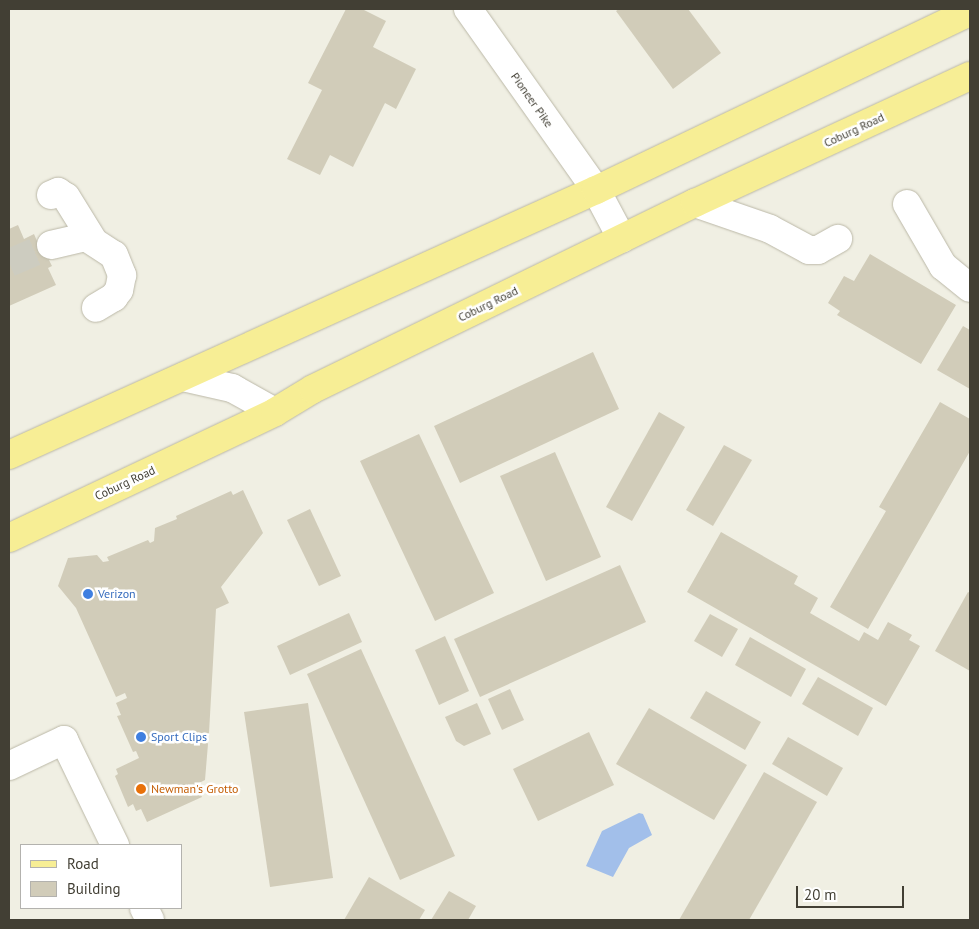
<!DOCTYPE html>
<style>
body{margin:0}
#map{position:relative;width:979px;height:929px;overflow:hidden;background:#f0efe3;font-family:"PT Sans",sans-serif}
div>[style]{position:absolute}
.water>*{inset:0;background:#a2bfea}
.building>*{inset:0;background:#d1ccb9}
.minor-tunnel>*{height:28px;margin-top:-14px;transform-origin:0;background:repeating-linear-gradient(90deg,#cdccc0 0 28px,transparent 0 42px)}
.roads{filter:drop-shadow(0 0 1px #bbb8a7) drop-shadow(0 0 1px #bbb8a7)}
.minor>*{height:28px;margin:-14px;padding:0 14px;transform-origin:14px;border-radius:14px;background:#fff}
.major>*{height:28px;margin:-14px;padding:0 14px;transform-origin:14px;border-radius:14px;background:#f7ee95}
.dots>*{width:14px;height:14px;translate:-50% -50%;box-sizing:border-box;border:2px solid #fff;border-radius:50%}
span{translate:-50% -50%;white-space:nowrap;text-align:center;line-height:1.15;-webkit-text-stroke:5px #fff;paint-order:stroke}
.street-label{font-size:12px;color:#423f34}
.shop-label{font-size:12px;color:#366cbe}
.left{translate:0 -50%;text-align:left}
.food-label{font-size:12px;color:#c56008}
.frame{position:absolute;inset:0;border:10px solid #423f34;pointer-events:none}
.legend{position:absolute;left:20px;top:844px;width:162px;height:65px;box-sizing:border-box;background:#fff;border:1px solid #b3b2ae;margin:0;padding:6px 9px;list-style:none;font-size:15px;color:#423f34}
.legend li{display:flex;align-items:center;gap:10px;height:25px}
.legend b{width:25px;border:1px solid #b3b2ae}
.scale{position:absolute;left:796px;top:886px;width:108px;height:22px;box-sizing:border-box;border:2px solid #423f34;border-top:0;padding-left:6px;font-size:15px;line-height:18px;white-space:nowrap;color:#423f34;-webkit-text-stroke:4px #fff;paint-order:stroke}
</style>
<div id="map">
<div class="water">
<div style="clip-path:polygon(639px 813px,643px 814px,652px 835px,629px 848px,613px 877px,586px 866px,602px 831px)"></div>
</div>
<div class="building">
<div style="clip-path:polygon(346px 9px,362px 9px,386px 21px,373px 47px,416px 69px,396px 109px,385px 103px,353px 167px,330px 155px,320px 175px,287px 159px,322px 90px,308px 83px)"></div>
<div style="clip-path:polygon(619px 9px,688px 9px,721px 53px,673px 89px,616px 11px)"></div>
<div style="clip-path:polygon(18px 225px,24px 239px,34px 234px,37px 241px,46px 236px,55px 257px,49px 260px,52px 266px,48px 268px,56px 285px,9px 306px,9px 229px)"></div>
<div style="clip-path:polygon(870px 254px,956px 305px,921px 364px,837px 315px,840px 311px,828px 303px,844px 276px,854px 281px)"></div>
<div style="clip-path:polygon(963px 326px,970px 330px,970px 389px,937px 370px)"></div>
<div style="clip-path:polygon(593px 352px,619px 409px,460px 483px,434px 426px)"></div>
<div style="clip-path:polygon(940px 402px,970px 419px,970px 451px,868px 629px,830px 607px,886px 511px,879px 507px)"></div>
<div style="clip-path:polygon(659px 412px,685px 427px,632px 521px,606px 507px)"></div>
<div style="clip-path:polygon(419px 434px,494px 593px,435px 621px,360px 461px)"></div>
<div style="clip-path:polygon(724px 445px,752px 460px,713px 526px,686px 510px)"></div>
<div style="clip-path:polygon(555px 452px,601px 557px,546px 581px,500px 476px)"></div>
<div style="clip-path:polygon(243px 490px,263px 533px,221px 587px,229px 603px,216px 609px,209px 733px,204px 736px,208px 744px,205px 780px,197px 784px,202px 797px,147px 822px,141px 809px,136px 811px,133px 804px,128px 807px,115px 776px,118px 774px,116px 769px,139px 758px,136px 751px,133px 752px,117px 716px,121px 715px,116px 703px,127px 698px,125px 693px,116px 697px,76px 608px,58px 586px,68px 558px,97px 555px,103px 562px,109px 561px,107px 557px,148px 540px,150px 543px,154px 541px,155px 528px,177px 519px,176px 516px,231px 491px,233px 495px)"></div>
<div style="clip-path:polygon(310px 509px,341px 576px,319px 586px,287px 520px)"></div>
<div style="clip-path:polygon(721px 532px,798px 576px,794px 584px,818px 598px,810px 613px,859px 641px,864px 632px,878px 640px,888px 622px,912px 635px,909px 640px,920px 646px,886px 706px,687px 592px)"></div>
<div style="clip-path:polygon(620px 565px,646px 622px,480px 697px,454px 639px)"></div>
<div style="clip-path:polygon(968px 592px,970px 593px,970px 671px,935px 651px)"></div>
<div style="clip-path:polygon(349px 613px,362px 642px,290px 675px,277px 646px)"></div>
<div style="clip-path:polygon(710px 614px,738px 629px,722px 657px,694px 641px)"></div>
<div style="clip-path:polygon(445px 636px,469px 691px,439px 705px,415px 650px)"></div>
<div style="clip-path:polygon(750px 637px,806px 669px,791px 697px,735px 665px)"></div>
<div style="clip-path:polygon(361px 649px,455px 856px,400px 880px,307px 674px)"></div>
<div style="clip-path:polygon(818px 677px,873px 708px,858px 736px,802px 704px)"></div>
<div style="clip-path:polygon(510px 689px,524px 720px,502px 730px,488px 699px)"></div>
<div style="clip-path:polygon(706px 691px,761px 722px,745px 750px,690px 718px)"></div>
<div style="clip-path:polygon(308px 703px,333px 878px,270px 887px,244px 712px)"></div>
<div style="clip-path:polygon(477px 703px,491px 734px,464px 746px,456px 741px,445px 717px)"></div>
<div style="clip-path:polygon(649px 708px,747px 765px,714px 820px,616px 764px)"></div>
<div style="clip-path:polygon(589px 732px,614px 785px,538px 821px,513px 769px)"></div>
<div style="clip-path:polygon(788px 737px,843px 768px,827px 796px,772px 764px)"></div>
<div style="clip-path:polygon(764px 772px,817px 802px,749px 920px,679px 920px)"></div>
<div style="clip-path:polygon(369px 877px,425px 910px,419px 920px,344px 920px)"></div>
<div style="clip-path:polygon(449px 891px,476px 906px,468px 920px,431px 920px)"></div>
</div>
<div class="minor-tunnel">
<div style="left:9px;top:263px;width:46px;rotate:-23.2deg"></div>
</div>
<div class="roads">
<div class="minor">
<div style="left:468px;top:9px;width:222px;rotate:54.7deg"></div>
<div style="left:596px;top:190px;width:55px;rotate:62deg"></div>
<div style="left:51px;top:195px;width:8px;rotate:-23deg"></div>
<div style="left:58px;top:192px;width:9px;rotate:32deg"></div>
<div style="left:66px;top:197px;width:49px;rotate:58.2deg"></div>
<div style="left:695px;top:203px;width:79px;rotate:19.1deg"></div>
<div style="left:770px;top:229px;width:44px;rotate:28.3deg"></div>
<div style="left:809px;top:250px;width:9px"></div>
<div style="left:818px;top:250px;width:23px;rotate:-29deg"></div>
<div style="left:907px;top:204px;width:72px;rotate:59.9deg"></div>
<div style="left:943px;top:266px;width:35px;rotate:39deg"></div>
<div style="left:51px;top:245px;width:36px;rotate:-13deg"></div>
<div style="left:86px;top:237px;width:33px;rotate:33deg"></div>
<div style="left:114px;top:255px;width:22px;rotate:68deg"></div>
<div style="left:122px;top:275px;width:15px;rotate:101deg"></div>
<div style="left:119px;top:290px;width:9px;rotate:126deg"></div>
<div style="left:114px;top:297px;width:21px;rotate:149deg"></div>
<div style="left:183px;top:377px;width:50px;rotate:12.7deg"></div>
<div style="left:232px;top:388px;width:49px;rotate:29.2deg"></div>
<div style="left:9px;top:766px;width:61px;rotate:-25.3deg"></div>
<div style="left:64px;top:740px;width:117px;rotate:64.1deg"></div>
<div style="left:144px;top:908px;width:13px;rotate:63deg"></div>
</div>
<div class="major">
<div style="left:9px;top:455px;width:644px;rotate:-24.3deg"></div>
<div style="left:596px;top:190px;width:414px;rotate:-25.5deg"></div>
<div style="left:9px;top:538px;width:294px;rotate:-25.3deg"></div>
<div style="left:275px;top:412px;width:44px;rotate:-31.2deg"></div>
<div style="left:313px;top:389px;width:425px;rotate:-26deg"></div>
<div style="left:695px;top:203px;width:303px;rotate:-24.8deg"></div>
</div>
</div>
<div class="dots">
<div style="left:88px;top:594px;background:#3f7fe0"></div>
<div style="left:141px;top:737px;background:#3f7fe0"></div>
<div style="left:141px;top:789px;background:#e8710a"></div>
</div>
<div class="street-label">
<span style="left:532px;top:100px;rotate:55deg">Pioneer Pike</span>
<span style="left:854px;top:130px;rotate:-25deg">Coburg Road</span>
<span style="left:488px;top:304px;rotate:-26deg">Coburg Road</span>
<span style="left:125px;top:483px;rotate:-25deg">Coburg Road</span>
</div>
<div class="shop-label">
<span class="left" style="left:98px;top:594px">Verizon</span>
<span class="left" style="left:151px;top:737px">Sport Clips</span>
</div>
<div class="food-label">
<span class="left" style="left:151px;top:789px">Newman's Grotto</span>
</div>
<div class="frame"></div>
<ul class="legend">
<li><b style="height:6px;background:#f7ee95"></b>Road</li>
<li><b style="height:14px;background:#d1ccb9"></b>Building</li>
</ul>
<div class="scale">20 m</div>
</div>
